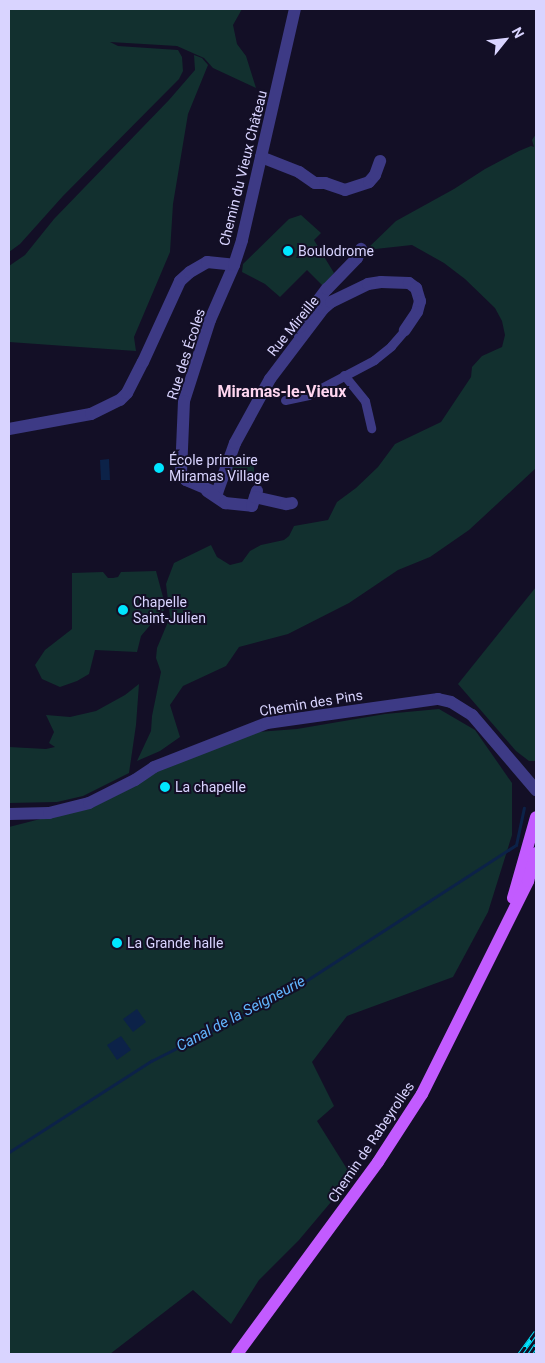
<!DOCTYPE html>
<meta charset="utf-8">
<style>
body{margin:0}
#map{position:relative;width:545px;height:1363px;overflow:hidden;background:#130f26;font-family:Roboto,sans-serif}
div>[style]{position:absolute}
.green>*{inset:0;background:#12302f}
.water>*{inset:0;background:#0c2248}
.stream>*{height:3px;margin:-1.5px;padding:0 1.5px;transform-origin:1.5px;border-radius:1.5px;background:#0c2248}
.pedestrian>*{height:9px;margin:-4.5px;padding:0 4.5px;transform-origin:4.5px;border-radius:4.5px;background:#3d3a85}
.minor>*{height:12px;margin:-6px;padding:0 6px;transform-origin:6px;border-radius:6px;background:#3d3a85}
.tertiary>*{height:12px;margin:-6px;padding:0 6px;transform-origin:6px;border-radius:6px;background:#3d3a85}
.primary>*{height:12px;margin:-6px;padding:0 6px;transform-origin:6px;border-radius:6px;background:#c25bff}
.rail>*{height:5px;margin-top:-2.5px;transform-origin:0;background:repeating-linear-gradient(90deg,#130f26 0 9px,#00e5ff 0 18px);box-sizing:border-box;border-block:1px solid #00e5ff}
.dots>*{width:14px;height:14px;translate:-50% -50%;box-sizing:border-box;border:2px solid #130f26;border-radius:50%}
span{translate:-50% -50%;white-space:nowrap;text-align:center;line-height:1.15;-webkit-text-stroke:4px #130f26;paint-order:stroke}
.street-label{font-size:14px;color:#d9d4ff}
.poi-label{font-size:14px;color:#d9d4ff}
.left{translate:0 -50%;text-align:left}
.water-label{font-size:15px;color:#62b6ff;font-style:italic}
.quarter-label{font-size:16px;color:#ffd6f0;font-weight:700}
.frame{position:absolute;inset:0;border:10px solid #d9d4ff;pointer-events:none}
.north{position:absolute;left:480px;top:15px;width:50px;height:50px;-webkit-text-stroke:4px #130f26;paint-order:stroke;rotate:61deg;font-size:14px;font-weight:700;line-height:20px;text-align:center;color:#d9d4ff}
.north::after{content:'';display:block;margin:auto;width:18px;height:22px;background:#d9d4ff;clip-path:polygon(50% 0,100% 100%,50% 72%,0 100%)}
</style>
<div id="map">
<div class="green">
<div style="clip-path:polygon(9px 9px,242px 9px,233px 25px,237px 44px,246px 56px,256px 88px,213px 68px,204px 58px,177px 46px,110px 42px,118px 46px,178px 50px,182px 57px,183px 71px,179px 79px,63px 196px,20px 244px,9px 252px)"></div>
<div style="clip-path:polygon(194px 55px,202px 58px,208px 65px,188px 114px,173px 204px,170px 252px,134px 337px,136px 351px,9px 342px,9px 266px,25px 255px,54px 219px,169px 100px,195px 70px)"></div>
<div style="clip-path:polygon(536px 134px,536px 468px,469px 530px,430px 557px,398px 570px,349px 603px,288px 634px,239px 647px,226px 666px,183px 686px,170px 705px,180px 737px,160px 751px,137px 761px,151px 731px,152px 716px,161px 672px,156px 658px,157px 648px,170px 617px,166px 584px,174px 563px,211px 545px,217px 557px,230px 565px,242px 562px,250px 551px,261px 545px,284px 540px,289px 536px,294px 526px,328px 520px,337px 502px,356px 488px,378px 467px,395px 444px,441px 422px,471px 377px,472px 367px,482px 356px,502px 347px,505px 335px,502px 321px,495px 308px,465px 279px,444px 263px,412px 245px,366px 250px,396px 221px,454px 189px,485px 169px,519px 151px,531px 146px,534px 147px,532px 140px)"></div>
<div style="clip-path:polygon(301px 215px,321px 233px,314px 240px,334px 273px,323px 286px,307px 270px,280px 297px,265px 284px,242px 272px,243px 264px,289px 219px)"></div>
<div style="clip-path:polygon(234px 457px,254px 462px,254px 480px,227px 473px)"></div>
<div style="clip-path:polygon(156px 571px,163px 597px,164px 615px,161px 624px,152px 623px,141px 636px,137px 652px,95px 650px,89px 674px,77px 681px,60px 687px,42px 679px,35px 665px,45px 650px,72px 629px,72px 573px,103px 572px,108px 578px,113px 578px,118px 577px,121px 572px)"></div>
<div style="clip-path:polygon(536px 587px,536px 761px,529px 761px,516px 751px,458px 684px)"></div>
<div style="clip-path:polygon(139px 684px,136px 725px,129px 773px,83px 796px,57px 802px,9px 803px,9px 747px,46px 749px,55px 747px,49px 743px,54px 732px,46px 715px,70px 717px,96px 711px,125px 695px)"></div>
<div style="clip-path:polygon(439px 709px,475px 730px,512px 783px,512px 835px,488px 912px,453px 977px,347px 1016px,312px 1062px,334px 1106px,317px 1121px,352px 1177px,299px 1240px,259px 1280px,231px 1324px,193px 1290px,110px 1354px,9px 1354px,9px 827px,95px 805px,163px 767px,243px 733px,297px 729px,385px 714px)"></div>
</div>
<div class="water">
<div style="clip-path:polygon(109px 459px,110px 480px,101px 480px,100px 460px)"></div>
<div style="clip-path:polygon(137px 1009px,146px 1022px,133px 1032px,123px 1019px)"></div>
<div style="clip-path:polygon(121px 1036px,131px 1050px,117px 1060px,107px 1045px)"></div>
</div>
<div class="stream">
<div style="left:9px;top:1152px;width:169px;rotate:-32.7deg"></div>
<div style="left:151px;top:1061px;width:152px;rotate:-26.6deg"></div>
<div style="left:287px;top:993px;width:273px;rotate:-32.9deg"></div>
<div style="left:516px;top:845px;width:38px;rotate:-78deg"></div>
</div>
<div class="pedestrian">
<div style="left:344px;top:375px;width:33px;rotate:51deg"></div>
<div style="left:365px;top:401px;width:28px;rotate:77deg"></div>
<div style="left:285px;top:400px;width:24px;rotate:-12deg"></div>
<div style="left:308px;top:395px;width:75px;rotate:-27.9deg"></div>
<div style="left:374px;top:360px;width:22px;rotate:-39deg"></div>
<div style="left:391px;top:346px;width:21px;rotate:-49deg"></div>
</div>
<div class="minor">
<div style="left:261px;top:157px;width:41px;rotate:21.5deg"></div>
<div style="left:299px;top:172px;width:19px;rotate:35deg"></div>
<div style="left:315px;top:183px;width:10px"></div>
<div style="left:325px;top:183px;width:21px;rotate:19deg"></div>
<div style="left:345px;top:190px;width:25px;rotate:-18deg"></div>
<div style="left:369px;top:182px;width:9px;rotate:-49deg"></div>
<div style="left:375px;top:175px;width:15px;rotate:-70deg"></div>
<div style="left:234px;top:265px;width:60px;rotate:113.6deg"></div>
<div style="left:210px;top:320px;width:85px;rotate:107.8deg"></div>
<div style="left:184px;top:401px;width:73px;rotate:92.4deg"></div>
<div style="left:181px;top:474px;width:8px;rotate:50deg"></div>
<div style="left:186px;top:480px;width:34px;rotate:23deg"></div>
<div style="left:217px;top:493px;width:53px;rotate:-70.2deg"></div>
<div style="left:235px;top:443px;width:73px;rotate:-61.3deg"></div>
<div style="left:270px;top:379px;width:88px;rotate:-52.9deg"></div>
<div style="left:323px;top:309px;width:11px;rotate:-41deg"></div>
<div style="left:331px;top:302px;width:41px;rotate:-25.9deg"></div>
<div style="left:368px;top:284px;width:13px;rotate:-9deg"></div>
<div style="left:381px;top:282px;width:28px;rotate:2deg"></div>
<div style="left:409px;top:283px;width:9px;rotate:36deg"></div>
<div style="left:416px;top:288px;width:14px;rotate:73deg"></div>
<div style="left:420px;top:301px;width:11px;rotate:105deg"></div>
<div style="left:417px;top:312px;width:22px;rotate:124deg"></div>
<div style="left:300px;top:336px;width:9px;rotate:-90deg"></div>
<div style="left:300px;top:327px;width:9px;rotate:-63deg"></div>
<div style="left:304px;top:319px;width:38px;rotate:-53deg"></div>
<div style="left:327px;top:289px;width:43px;rotate:-45.9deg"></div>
<div style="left:357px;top:258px;width:10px;rotate:-66deg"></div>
<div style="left:207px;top:491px;width:22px;rotate:34deg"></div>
<div style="left:225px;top:503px;width:27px;rotate:6deg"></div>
<div style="left:252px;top:506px;width:16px;rotate:-72deg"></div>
<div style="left:255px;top:497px;width:32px;rotate:13deg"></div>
<div style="left:286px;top:504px;width:6px;rotate:-9deg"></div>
</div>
<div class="tertiary">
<div style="left:9px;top:429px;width:83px;rotate:-10.4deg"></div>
<div style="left:91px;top:414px;width:32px;rotate:-26deg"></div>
<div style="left:120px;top:400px;width:10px;rotate:-45deg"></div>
<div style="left:127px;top:393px;width:35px;rotate:-63deg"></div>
<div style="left:143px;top:362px;width:89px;rotate:-65.4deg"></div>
<div style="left:180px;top:281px;width:13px;rotate:-42deg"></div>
<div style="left:190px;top:272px;width:20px;rotate:-30deg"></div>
<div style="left:207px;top:262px;width:27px;rotate:6deg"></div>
<div style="left:234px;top:265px;width:26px;rotate:-72deg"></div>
<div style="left:242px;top:240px;width:237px;rotate:-77.1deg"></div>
<div style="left:9px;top:814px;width:40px;rotate:-1.4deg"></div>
<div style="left:49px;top:813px;width:41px;rotate:-14deg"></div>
<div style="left:89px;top:803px;width:51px;rotate:-26.6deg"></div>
<div style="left:135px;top:780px;width:23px;rotate:-34deg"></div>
<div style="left:154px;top:767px;width:121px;rotate:-21.3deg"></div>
<div style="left:267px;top:723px;width:173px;rotate:-8deg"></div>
<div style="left:438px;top:699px;width:13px;rotate:13deg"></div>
<div style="left:451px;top:702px;width:25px;rotate:32deg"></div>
<div style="left:472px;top:715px;width:99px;rotate:49.5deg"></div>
</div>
<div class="primary">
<div style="left:513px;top:898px;width:84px;rotate:-74.1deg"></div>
<div style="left:237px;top:1354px;width:238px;rotate:-53.7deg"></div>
<div style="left:378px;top:1162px;width:81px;rotate:-57.1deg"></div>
<div style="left:422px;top:1094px;width:238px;rotate:-63.5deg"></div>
<div style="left:528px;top:881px;width:29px;rotate:-74deg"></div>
</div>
<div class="rail">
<div style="left:520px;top:1354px;width:27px;rotate:-54deg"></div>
<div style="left:530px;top:1354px;width:11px;rotate:-56deg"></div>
</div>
<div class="dots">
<div style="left:288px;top:251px;background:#00e5ff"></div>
<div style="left:159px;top:468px;background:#00e5ff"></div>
<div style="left:123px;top:610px;background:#00e5ff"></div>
<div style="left:165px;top:787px;background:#00e5ff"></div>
<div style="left:117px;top:943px;background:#00e5ff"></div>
</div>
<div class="street-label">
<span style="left:243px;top:168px;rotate:-76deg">Chemin du Vieux Château</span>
<span style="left:293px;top:326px;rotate:-51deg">Rue Mireille</span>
<span style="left:186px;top:354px;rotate:-72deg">Rue des Écoles</span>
<span style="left:311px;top:703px;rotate:-9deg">Chemin des Pins</span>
<span style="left:371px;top:1142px;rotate:-56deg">Chemin de Rabeyrolles</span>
</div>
<div class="poi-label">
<span class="left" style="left:298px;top:251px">Boulodrome</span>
<span class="left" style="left:169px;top:468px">École primaire<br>Miramas Village</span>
<span class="left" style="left:133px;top:610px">Chapelle<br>Saint-Julien</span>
<span class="left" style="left:175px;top:787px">La chapelle</span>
<span class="left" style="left:127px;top:943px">La Grande halle</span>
</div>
<div class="water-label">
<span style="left:241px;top:1014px;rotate:-28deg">Canal de la Seigneurie</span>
</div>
<div class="quarter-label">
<span style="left:282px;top:392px">Miramas-le-Vieux</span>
</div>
<div class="frame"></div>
<div class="north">N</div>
</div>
